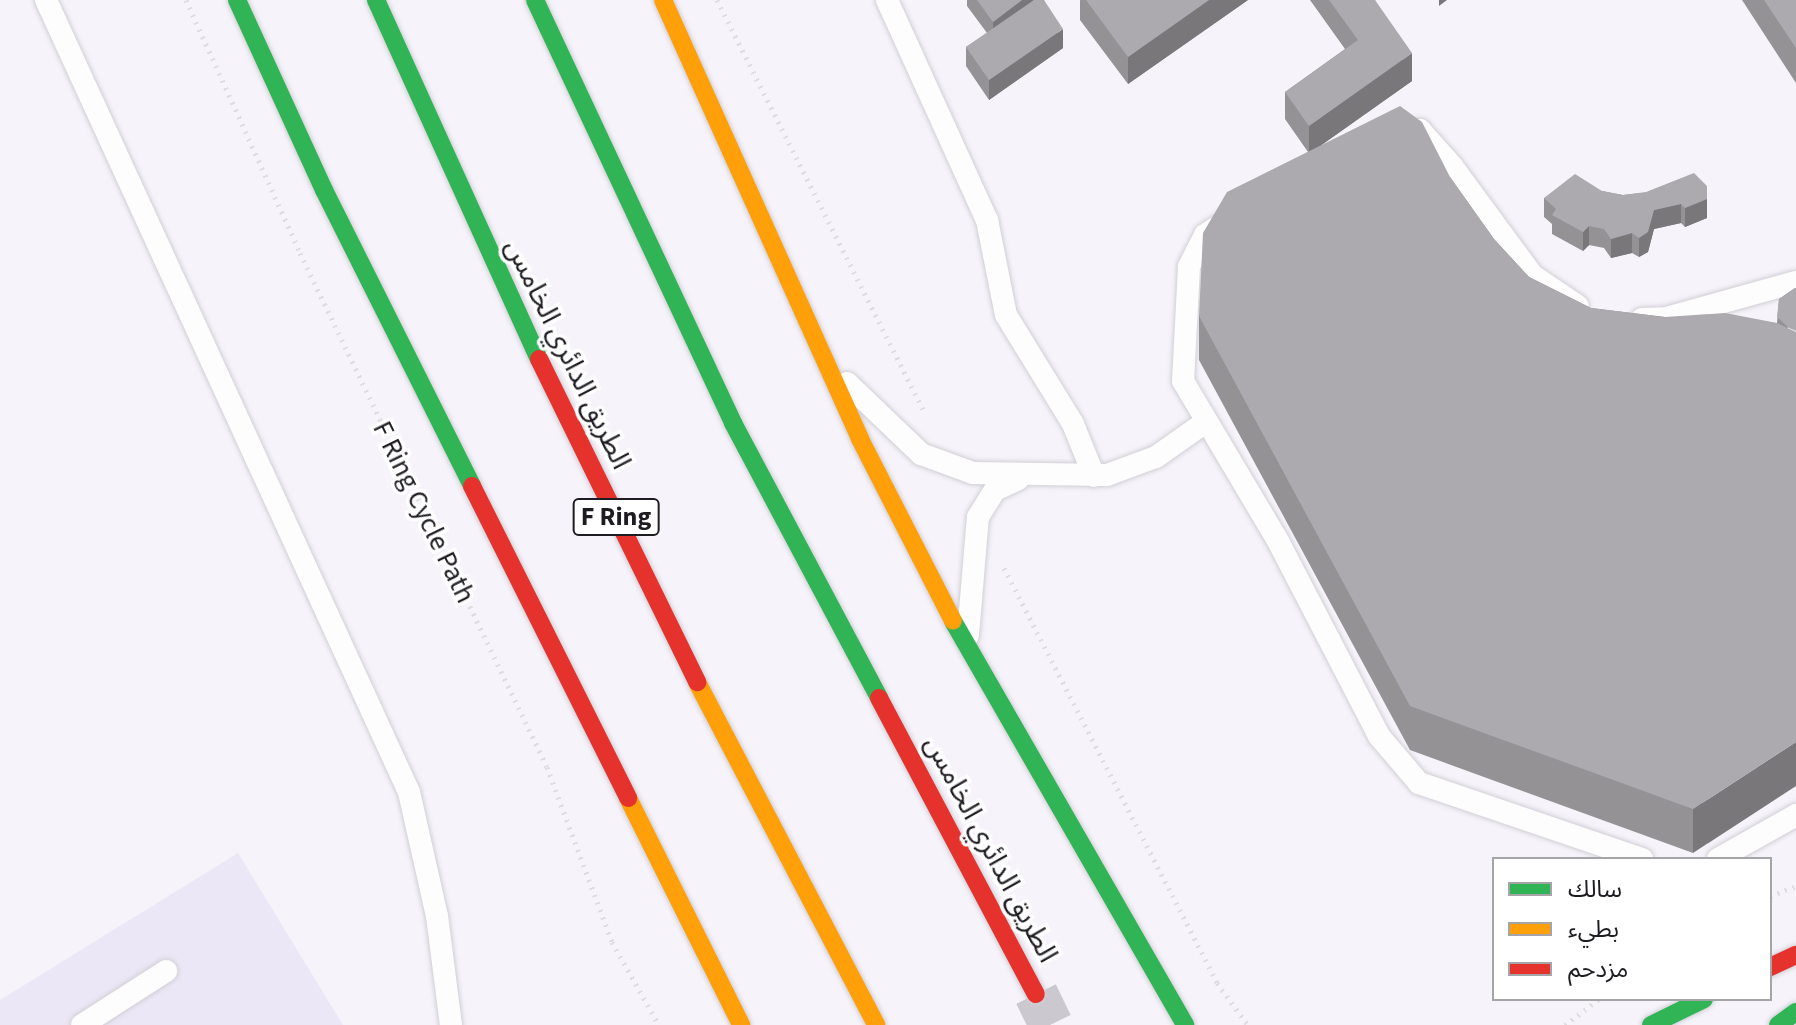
<!DOCTYPE html>
<meta charset="utf-8">
<style>
body{margin:0}
#map{position:relative;width:1796px;height:1025px;overflow:hidden;background:#f6f3fa;font-family:"Source Sans 3","Noto Sans Arabic",sans-serif}
div>[style]{position:absolute}
.commercial>*{inset:0;background:#ece7f6}
.highway-tunnel>*{height:44px;margin-top:-22px;transform-origin:0;background:repeating-linear-gradient(90deg,#cbc8cf 0 44px,transparent 0 66px)}
.path>*{height:5px;margin-top:-2.5px;transform-origin:0;background:repeating-linear-gradient(90deg,#dedde0 0 2px,transparent 0 8px)}
.roads{filter:drop-shadow(0 0 2px #d1cfd5) drop-shadow(0 0 2px #d1cfd5)}
.lane>*{height:22px;margin:-11px;padding:0 11px;transform-origin:11px;border-radius:11px;background:#fefdfe}
.fast>*{height:18px;margin:-9px;padding:0 9px;transform-origin:9px;border-radius:9px;background:#30b455}
.slow>*{height:18px;margin:-9px;padding:0 9px;transform-origin:9px;border-radius:9px;background:#ff9f0a}
.jam>*{height:18px;margin:-9px;padding:0 9px;transform-origin:9px;border-radius:9px;background:#e5322d}
.wall>*{inset:0;background:#959296}
.shaded-wall>*{inset:0;background:#79777a}
.building>*{inset:0;background:#adaaaf}
span{translate:-50% -50%;white-space:nowrap;text-align:center;line-height:1.15;-webkit-text-stroke:7px #fff;paint-order:stroke}
.shield-label span{padding:2px 6px;background:#fff;border:2px solid;border-radius:6px;-webkit-text-stroke-width:0}
.shield-label{font-size:26px;color:#1e1c21;font-weight:700}
.street-label{font-size:28px;color:#1e1c21}
.legend{position:absolute;left:1492px;top:857px;width:280px;height:144px;box-sizing:border-box;background:#fff;border:2px solid #a5a4a6;margin:0;padding:10px 14px;list-style:none;font-size:24px;color:#1e1c21}
.legend li{display:flex;align-items:center;gap:16px;height:40px}
.legend b{width:40px;border:2px solid #a5a4a6}
</style>
<div id="map">
<div class="commercial">
<div style="clip-path:polygon(238px 853px,343px 1025px,0 1025px,0 1000px)"></div>
</div>
<div class="highway-tunnel">
<div style="left:1036px;top:994px;width:34px;rotate:64deg"></div>
</div>
<div class="path">
<div style="left:186px;top:0;width:277px;rotate:65.7deg"></div>
<div style="left:300px;top:253px;width:570px;rotate:64.33deg"></div>
<div style="left:547px;top:767px;width:187px;rotate:69.6deg"></div>
<div style="left:612px;top:942px;width:95px;rotate:60.5deg"></div>
<div style="left:717px;top:0;width:462px;rotate:63.3deg"></div>
<div style="left:1004px;top:568px;width:466px;rotate:62.8deg"></div>
<div style="left:1217px;top:983px;width:52px;rotate:53.6deg"></div>
<div style="left:1770px;top:896px;width:28px;rotate:-21deg"></div>
<div style="left:1565px;top:1025px;width:43px;rotate:-37.4deg"></div>
</div>
<div class="roads">
<div class="lane">
<div style="left:46px;top:0;width:871px;rotate:65.38deg"></div>
<div style="left:409px;top:792px;width:127px;rotate:77.3deg"></div>
<div style="left:437px;top:916px;width:110px;rotate:82.7deg"></div>
<div style="left:887px;top:0;width:242px;rotate:65.6deg"></div>
<div style="left:987px;top:220px;width:97px;rotate:78.7deg"></div>
<div style="left:1006px;top:315px;width:128px;rotate:58.4deg"></div>
<div style="left:1073px;top:424px;width:56px;rotate:68deg"></div>
<div style="left:1413px;top:132px;width:7px;rotate:-16deg"></div>
<div style="left:1420px;top:130px;width:48px;rotate:48.4deg"></div>
<div style="left:1452px;top:166px;width:135px;rotate:53.7deg"></div>
<div style="left:1532px;top:275px;width:55px;rotate:34deg"></div>
<div style="left:1225px;top:222px;width:24px;rotate:147deg"></div>
<div style="left:1205px;top:235px;width:36px;rotate:117deg"></div>
<div style="left:1189px;top:267px;width:114px;rotate:93deg"></div>
<div style="left:1183px;top:381px;width:188px;rotate:59.3deg"></div>
<div style="left:1279px;top:543px;width:217px;rotate:62.6deg"></div>
<div style="left:1379px;top:736px;width:62px;rotate:49.6deg"></div>
<div style="left:1419px;top:783px;width:236px;rotate:18.8deg"></div>
<div style="left:1642px;top:319px;width:24px;rotate:-2deg"></div>
<div style="left:1666px;top:318px;width:135px;rotate:-15.5deg"></div>
<div style="left:847px;top:383px;width:103px;rotate:43.8deg"></div>
<div style="left:921px;top:454px;width:55px;rotate:20.1deg"></div>
<div style="left:973px;top:473px;width:134px;rotate:0.9deg"></div>
<div style="left:1107px;top:475px;width:52px;rotate:-20.2deg"></div>
<div style="left:1156px;top:457px;width:59px;rotate:-35.3deg"></div>
<div style="left:968px;top:635px;width:118px;rotate:-85.2deg"></div>
<div style="left:978px;top:517px;width:32px;rotate:-58deg"></div>
<div style="left:995px;top:490px;width:26px;rotate:-25deg"></div>
<div style="left:1718px;top:859px;width:90px;rotate:-29.4deg"></div>
<div style="left:82px;top:1025px;width:100px;rotate:-32.7deg"></div>
</div>
<div class="fast">
<div style="left:237px;top:0;width:209px;rotate:65.4deg"></div>
<div style="left:324px;top:190px;width:331px;rotate:63.4deg"></div>
<div style="left:376px;top:0;width:394px;rotate:65.6deg"></div>
<div style="left:535px;top:0;width:467px;rotate:64.9deg"></div>
<div style="left:733px;top:423px;width:311px;rotate:62deg"></div>
<div style="left:953px;top:621px;width:466px;rotate:60.1deg"></div>
<div style="left:1651px;top:1025px;width:59px;rotate:-26.1deg"></div>
<div style="left:1778px;top:1025px;width:22px;rotate:-36deg"></div>
</div>
<div class="slow">
<div style="left:663px;top:0;width:481px;rotate:65.8deg"></div>
<div style="left:860px;top:439px;width:204px;rotate:62.9deg"></div>
<div style="left:697px;top:682px;width:387px;rotate:62.4deg"></div>
<div style="left:628px;top:798px;width:254px;rotate:63.5deg"></div>
</div>
<div class="jam">
<div style="left:539px;top:359px;width:360px;rotate:63.9deg"></div>
<div style="left:472px;top:486px;width:349px;rotate:63.4deg"></div>
<div style="left:879px;top:698px;width:335px;rotate:62.1deg"></div>
<div style="left:1770px;top:967px;width:29px;rotate:-25deg"></div>
</div>
</div>
<div class="wall">
<div style="clip-path:polygon(967px 0,1044px 0,1063px 48px,989px 100px,966px 66px,966px 47px,987px 33px,967px 6px)"></div>
<div style="clip-path:polygon(1080px 0,1248px 0,1128px 84px,1080px 20px)"></div>
<div style="clip-path:polygon(1310px 0,1375px 0,1412px 81px,1321px 145px,1450px 177px,1494px 239px,1529px 277px,1591px 308px,1665px 317px,1777px 323px,1779px 299px,1795px 288px,1693px 853px,1410px 750px,1199px 360px,1199px 316px,1308px 152px,1285px 119px,1285px 92px,1345px 49px)"></div>
<div style="clip-path:polygon(1742px 0,1796px 0,1796px 83px)"></div>
<div style="clip-path:polygon(1707px 186px,1707px 218px,1685px 227px,1681px 223px,1654px 229px,1648px 252px,1639px 257px,1632px 253px,1611px 258px,1604px 248px,1589px 245px,1583px 251px,1552px 234px,1552px 224px,1544px 217px,1544px 198px,1602px 191px,1623px 195px)"></div>
</div>
<div class="shaded-wall">
<div style="clip-path:polygon(1022px 0,1034px 0,993px 41px,993px 22px)"></div>
<div style="clip-path:polygon(1209px 0,1248px 0,1128px 84px,1128px 57px)"></div>
<div style="clip-path:polygon(1439px 0,1447px 0,1439px 6px)"></div>
<div style="clip-path:polygon(1063px 29px,1063px 48px,989px 100px,989px 80px)"></div>
<div style="clip-path:polygon(1412px 53px,1412px 81px,1309px 154px,1309px 126px)"></div>
<div style="clip-path:polygon(1707px 199px,1707px 218px,1685px 227px,1685px 208px)"></div>
<div style="clip-path:polygon(1681px 204px,1681px 223px,1654px 229px,1648px 252px,1639px 257px,1639px 238px,1654px 210px)"></div>
<div style="clip-path:polygon(1589px 226px,1589px 245px,1583px 251px,1583px 232px)"></div>
<div style="clip-path:polygon(1632px 233px,1632px 253px,1611px 258px,1611px 239px)"></div>
<div style="clip-path:polygon(1796px 742px,1796px 786px,1693px 853px,1693px 809px)"></div>
</div>
<div class="building">
<div style="clip-path:polygon(977px 0,1022px 0,993px 22px)"></div>
<div style="clip-path:polygon(1034px 0,1044px 0,1063px 29px,989px 80px,966px 47px)"></div>
<div style="clip-path:polygon(1086px 0,1209px 0,1128px 57px)"></div>
<div style="clip-path:polygon(1329px 0,1375px 0,1412px 53px,1309px 126px,1285px 92px,1358px 40px)"></div>
<div style="clip-path:polygon(1764px 0,1796px 0,1796px 48px)"></div>
<div style="clip-path:polygon(1400px 106px,1422px 122px,1450px 177px,1494px 239px,1529px 277px,1591px 308px,1665px 317px,1725px 313px,1777px 323px,1796px 332px,1796px 742px,1693px 809px,1410px 706px,1199px 316px,1203px 233px,1227px 192px)"></div>
<div style="clip-path:polygon(1694px 173px,1707px 186px,1707px 199px,1685px 208px,1681px 204px,1654px 210px,1648px 232px,1639px 238px,1632px 233px,1611px 239px,1604px 229px,1589px 226px,1583px 232px,1552px 215px,1556px 209px,1544px 198px,1575px 174px,1602px 191px,1623px 195px,1646px 192px)"></div>
<div style="clip-path:polygon(1795px 288px,1796px 288px,1796px 331px,1789px 328px,1777px 317px,1779px 299px)"></div>
</div>
<div class="shield-label">
<span style="left:616px;top:517px">F Ring</span>
</div>
<div class="street-label">
<span style="left:568px;top:354px;rotate:64deg">الطريق الدائري الخامس</span>
<span style="left:424px;top:512px;rotate:64deg">F Ring Cycle Path</span>
<span style="left:991px;top:849px;rotate:62deg">الطريق الدائري الخامس</span>
</div>
<ul class="legend">
<li><b style="height:10px;background:#30b455"></b>سالك</li>
<li><b style="height:10px;background:#ff9f0a"></b>بطيء</li>
<li><b style="height:10px;background:#e5322d"></b>مزدحم</li>
</ul>
</div>
